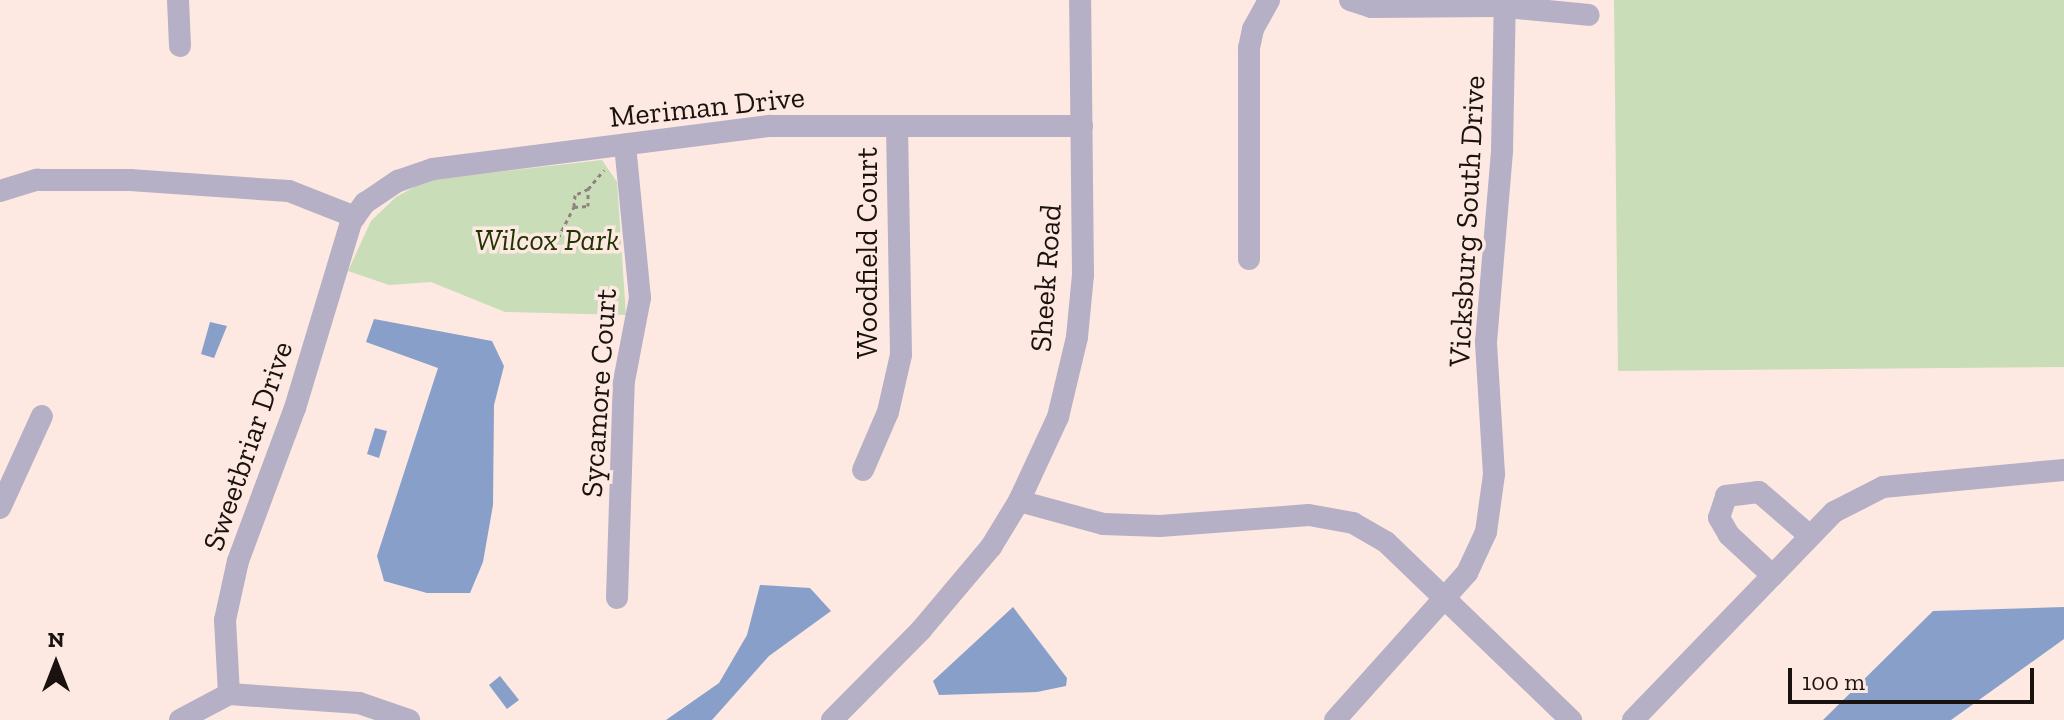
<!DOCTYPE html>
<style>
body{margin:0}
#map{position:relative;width:2064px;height:720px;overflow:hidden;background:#fde9e1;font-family:"Zilla Slab",serif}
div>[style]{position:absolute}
.green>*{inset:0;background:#c9ddb8}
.water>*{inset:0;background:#889fc9}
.path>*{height:3px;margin-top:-1.5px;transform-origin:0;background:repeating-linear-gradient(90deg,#90827d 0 4px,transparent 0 8px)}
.minor>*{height:22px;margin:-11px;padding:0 11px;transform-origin:11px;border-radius:11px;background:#b5b0c5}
span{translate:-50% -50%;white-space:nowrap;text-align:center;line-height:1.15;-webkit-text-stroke:7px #fde9e1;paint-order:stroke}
.street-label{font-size:30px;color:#1a120f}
.park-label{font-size:30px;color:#203503;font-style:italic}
.north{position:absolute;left:16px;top:624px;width:80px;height:80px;-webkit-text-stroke:6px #fde9e1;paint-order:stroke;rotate:0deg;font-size:22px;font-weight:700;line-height:32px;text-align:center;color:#1a120f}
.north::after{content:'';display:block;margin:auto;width:28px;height:36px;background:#1a120f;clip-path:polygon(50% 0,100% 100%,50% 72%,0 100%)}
.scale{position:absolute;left:1788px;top:668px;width:246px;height:36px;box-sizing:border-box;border:4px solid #1a120f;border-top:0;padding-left:10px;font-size:24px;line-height:28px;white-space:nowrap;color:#1a120f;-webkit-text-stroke:6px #fde9e1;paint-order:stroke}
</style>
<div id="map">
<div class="green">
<div style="clip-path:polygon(1614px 0,2064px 0,2064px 367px,1618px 371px)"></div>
<div style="clip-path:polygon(602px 160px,617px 182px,626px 315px,505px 312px,431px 282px,389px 285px,348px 271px,371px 221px,396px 197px,427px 180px)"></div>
</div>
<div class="water">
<div style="clip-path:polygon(374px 319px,492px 341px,504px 366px,494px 405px,493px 505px,483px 562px,470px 593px,427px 593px,384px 581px,377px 556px,438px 368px,366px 342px)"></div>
<div style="clip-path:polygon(210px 322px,227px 326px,214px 358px,201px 354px)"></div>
<div style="clip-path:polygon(375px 428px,387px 431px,379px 458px,367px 454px)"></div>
<div style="clip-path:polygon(760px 585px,810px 588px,831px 611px,769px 656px,712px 720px,666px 720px,719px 683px,747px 635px)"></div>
<div style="clip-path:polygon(1013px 607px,1067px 678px,1066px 686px,1037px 692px,939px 695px,933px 681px)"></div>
<div style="clip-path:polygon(2064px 607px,2064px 639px,1951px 720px,1823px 720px,1933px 611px)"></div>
<div style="clip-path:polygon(500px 676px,519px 700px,507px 709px,489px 685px)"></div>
</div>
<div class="path">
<div style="left:588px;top:189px;width:14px;rotate:155deg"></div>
<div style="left:575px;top:195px;width:12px;rotate:95deg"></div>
<div style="left:574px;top:207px;width:14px;rotate:-4deg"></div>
<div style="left:588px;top:206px;width:17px;rotate:-90deg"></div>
<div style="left:588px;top:189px;width:25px;rotate:-50deg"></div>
<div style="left:558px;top:238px;width:35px;rotate:-63deg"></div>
</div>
<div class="minor">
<div style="left:178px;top:0;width:46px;rotate:87.5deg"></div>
<div style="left:1350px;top:0;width:22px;rotate:18deg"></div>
<div style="left:1371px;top:7px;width:125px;rotate:-0.5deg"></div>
<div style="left:1496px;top:6px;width:93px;rotate:5.5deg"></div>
<div style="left:0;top:191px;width:39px;rotate:-17deg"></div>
<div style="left:37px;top:180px;width:93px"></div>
<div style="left:130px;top:180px;width:159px;rotate:4deg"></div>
<div style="left:289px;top:191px;width:71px;rotate:21.5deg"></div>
<div style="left:1249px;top:259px;width:211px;rotate:-90deg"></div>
<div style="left:1249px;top:48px;width:19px;rotate:-78deg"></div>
<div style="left:1253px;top:29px;width:33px;rotate:-61deg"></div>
<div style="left:863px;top:470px;width:63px;rotate:-66.7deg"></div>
<div style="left:888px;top:412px;width:58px;rotate:-77.2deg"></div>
<div style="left:901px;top:355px;width:229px;rotate:-91deg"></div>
<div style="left:1019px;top:501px;width:87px;rotate:15.3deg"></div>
<div style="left:1103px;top:524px;width:57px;rotate:2deg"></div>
<div style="left:1160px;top:526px;width:149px;rotate:-4.2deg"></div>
<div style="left:1309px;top:515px;width:45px;rotate:10.3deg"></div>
<div style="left:1353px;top:523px;width:38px;rotate:30deg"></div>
<div style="left:1386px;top:542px;width:257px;rotate:43.9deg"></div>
<div style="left:0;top:508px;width:101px;rotate:-65.5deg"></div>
<div style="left:1772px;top:575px;width:59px;rotate:-137.1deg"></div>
<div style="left:1729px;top:535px;width:20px;rotate:-120deg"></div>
<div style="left:1719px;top:518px;width:23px;rotate:-72deg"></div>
<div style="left:1726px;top:496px;width:33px;rotate:-7deg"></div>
<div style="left:1759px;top:492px;width:67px;rotate:40.8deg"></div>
<div style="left:617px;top:598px;width:217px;rotate:-88.2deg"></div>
<div style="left:624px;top:381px;width:85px;rotate:-79.1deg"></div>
<div style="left:640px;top:298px;width:154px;rotate:-95.6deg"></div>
<div style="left:229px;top:694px;width:74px;rotate:-93.1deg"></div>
<div style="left:225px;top:620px;width:60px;rotate:-77.6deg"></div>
<div style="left:238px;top:561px;width:163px;rotate:-69.6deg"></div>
<div style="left:295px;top:408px;width:194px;rotate:-73.2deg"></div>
<div style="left:351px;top:222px;width:24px;rotate:-54deg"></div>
<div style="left:365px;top:203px;width:40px;rotate:-34deg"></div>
<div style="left:398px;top:181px;width:37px;rotate:-19deg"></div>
<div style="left:433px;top:169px;width:341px;rotate:-7.3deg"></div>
<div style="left:771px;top:126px;width:311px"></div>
<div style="left:180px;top:720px;width:55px;rotate:-28deg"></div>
<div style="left:229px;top:694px;width:130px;rotate:4deg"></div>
<div style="left:359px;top:703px;width:53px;rotate:18.8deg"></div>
<div style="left:832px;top:720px;width:127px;rotate:-45.3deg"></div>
<div style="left:921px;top:630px;width:109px;rotate:-49.9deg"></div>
<div style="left:991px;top:547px;width:54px;rotate:-58.7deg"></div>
<div style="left:1019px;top:501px;width:93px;rotate:-65.1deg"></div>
<div style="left:1058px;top:417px;width:82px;rotate:-76.6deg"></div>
<div style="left:1077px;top:337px;width:62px;rotate:-84.5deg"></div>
<div style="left:1083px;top:275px;width:275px;rotate:-90.6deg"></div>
<div style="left:1335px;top:720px;width:198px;rotate:-48.1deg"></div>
<div style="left:1467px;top:573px;width:45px;rotate:-65.1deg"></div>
<div style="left:1486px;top:532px;width:59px;rotate:-82.1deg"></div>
<div style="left:1494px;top:474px;width:132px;rotate:-93.5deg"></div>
<div style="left:1486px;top:342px;width:193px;rotate:-85.2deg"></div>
<div style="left:1502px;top:150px;width:150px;rotate:-88.9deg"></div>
<div style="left:1633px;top:720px;width:289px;rotate:-46deg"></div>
<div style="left:1834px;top:512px;width:55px;rotate:-27deg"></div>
<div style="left:1883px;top:487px;width:182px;rotate:-5.4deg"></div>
</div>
<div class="street-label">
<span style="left:707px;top:107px;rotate:-6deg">Meriman Drive</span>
<span style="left:1467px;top:221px;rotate:-87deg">Vicksburg South Drive</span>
<span style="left:867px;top:253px;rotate:-90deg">Woodfield Court</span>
<span style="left:1046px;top:278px;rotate:-86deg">Sheek Road</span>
<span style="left:599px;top:393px;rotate:-86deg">Sycamore Court</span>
<span style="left:248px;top:446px;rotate:-71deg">Sweetbriar Drive</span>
</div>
<div class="park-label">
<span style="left:547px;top:240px">Wilcox Park</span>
</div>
<div class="north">N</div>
<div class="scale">100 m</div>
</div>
